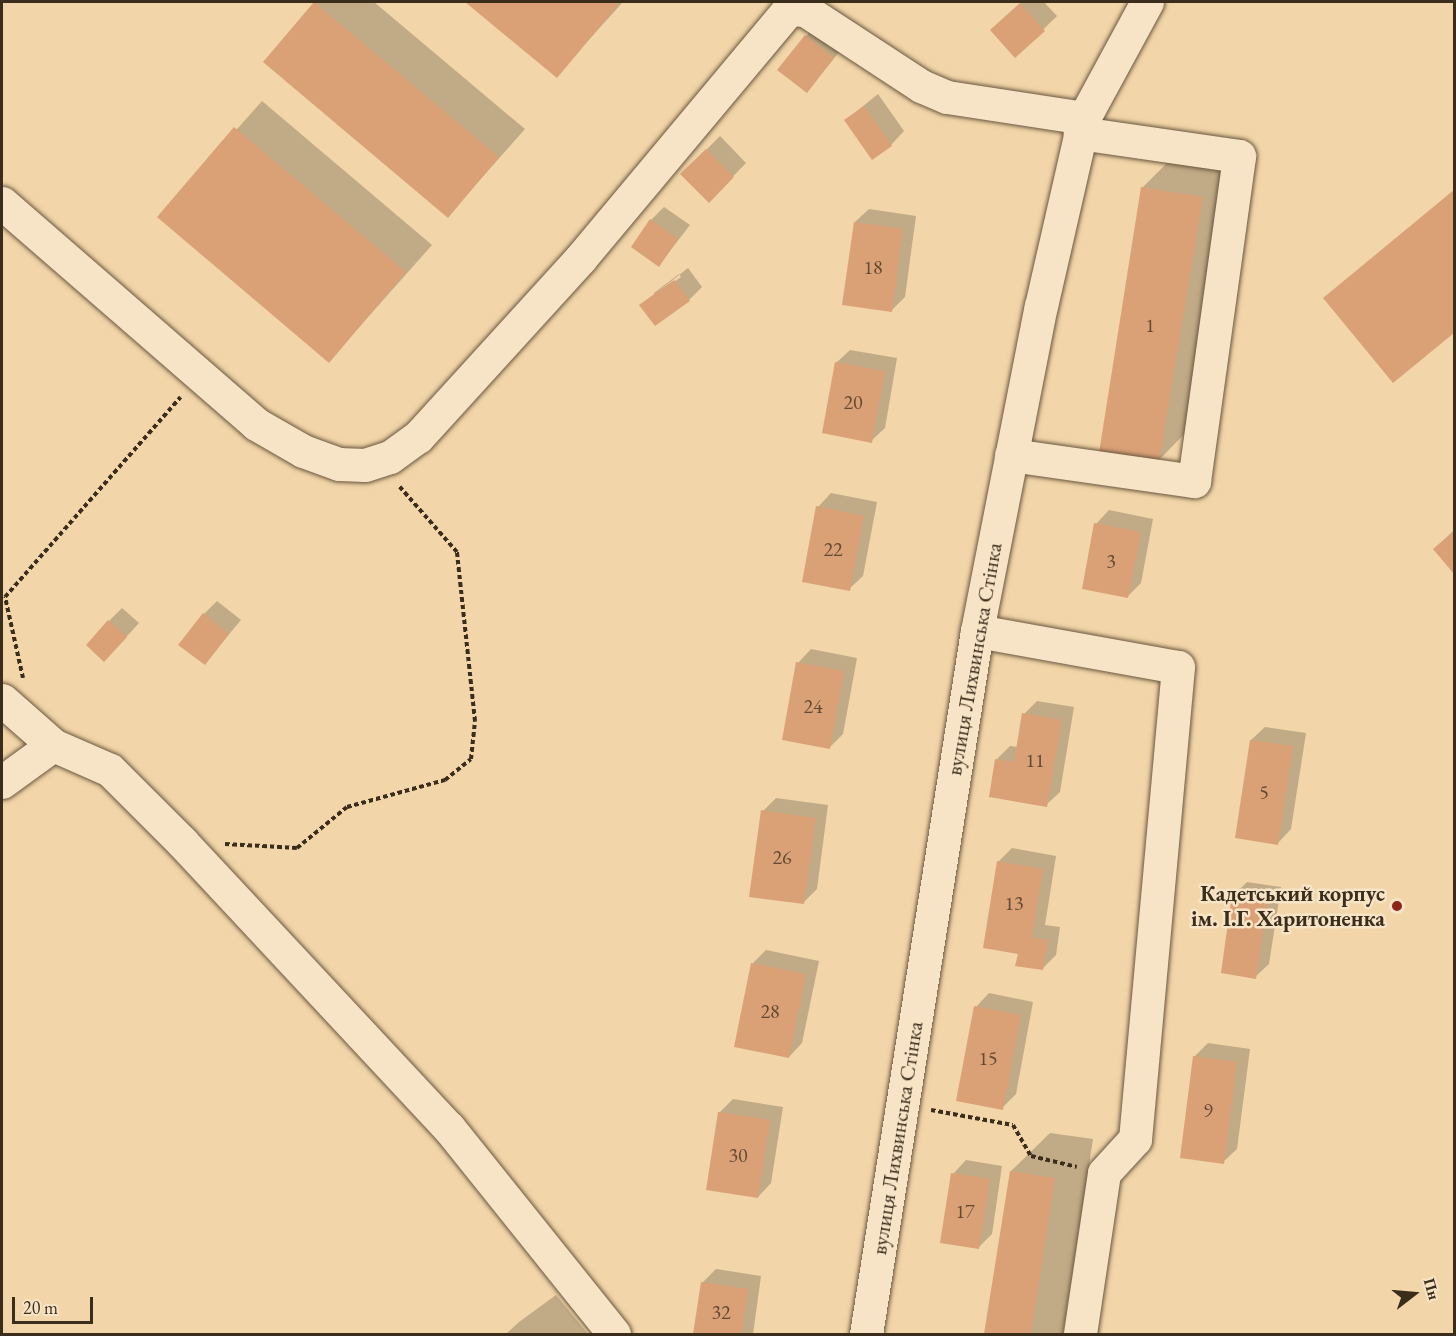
<!DOCTYPE html>
<meta charset="utf-8">
<style>
body{margin:0}
#map{position:relative;width:1456px;height:1336px;overflow:hidden;background:#f2d5a8;font-family:"EB Garamond",serif}
div>[style]{position:absolute}
.shadow>*{inset:0;background:#0003}
.building>*{inset:0;background:#daa177}
.path>*{height:4px;margin-top:-2px;transform-origin:0;background:repeating-linear-gradient(90deg,#3b2d1c 0 4.5px,transparent 0 7.5px)}
.roads{filter:drop-shadow(0 0 2px #69573f) drop-shadow(0 0 2px #69573f)}
.minor>*{height:33px;margin:-16.5px;padding:0 16.5px;transform-origin:16.5px;border-radius:16.5px;background:#f7e4c6}
.dots>*{width:16px;height:16px;translate:-50% -50%;box-sizing:border-box;border:3px solid #f7e4c6;border-radius:50%}
span{translate:-50% -50%;white-space:nowrap;text-align:center;line-height:1.15;-webkit-text-stroke:5px #f7e4c6;paint-order:stroke}
.number-label{font-size:20px;color:#634a33}
.number-label span{-webkit-text-stroke-width:0}
.street-label{font-size:22px;color:#3b2d1c}
.poi-label{font-size:22px;color:#3b2d1c;font-weight:700}
.right{translate:-100% -50%;text-align:right}
.frame{position:absolute;inset:0;border:3px solid #3b2d1c;pointer-events:none}
.north{position:absolute;left:1384px;top:1264px;width:60px;height:60px;-webkit-text-stroke:4px #f7e4c6;paint-order:stroke;rotate:74deg;font-size:16px;font-weight:700;line-height:24px;text-align:center;color:#3b2d1c}
.north::after{content:'';display:block;margin:auto;width:21px;height:27px;background:#3b2d1c;clip-path:polygon(50% 0,100% 100%,50% 72%,0 100%)}
.scale{position:absolute;left:12px;top:1297px;width:81px;height:27px;box-sizing:border-box;border:3px solid #3b2d1c;border-top:0;padding-left:8px;font-size:18px;line-height:21px;white-space:nowrap;color:#3b2d1c;-webkit-text-stroke:4px #f7e4c6;paint-order:stroke}
</style>
<div id="map">
<div class="shadow">
<div style="clip-path:polygon(316px 2px,374px 2px,525px 129px,448px 216px,266px 62px)"></div>
<div style="clip-path:polygon(468px 2px,623px 2px,556px 76px)"></div>
<div style="clip-path:polygon(1022px 2px,1044px 2px,1057px 16px,1016px 56px,1006px 17px)"></div>
<div style="clip-path:polygon(819px 23px,846px 44px,807px 91px,806px 36px)"></div>
<div style="clip-path:polygon(878px 94px,904px 131px,891px 145px,846px 120px)"></div>
<div style="clip-path:polygon(262px 101px,432px 245px,329px 361px,159px 217px)"></div>
<div style="clip-path:polygon(720px 136px,746px 163px,709px 201px,682px 174px)"></div>
<div style="clip-path:polygon(1181px 149px,1241px 159px,1197px 421px,1159px 460px,1142px 188px)"></div>
<div style="clip-path:polygon(1454px 190px,1454px 331px,1394px 381px,1325px 298px)"></div>
<div style="clip-path:polygon(664px 207px,690px 225px,659px 265px,651px 220px)"></div>
<div style="clip-path:polygon(869px 209px,916px 216px,905px 297px,891px 311px,855px 222px)"></div>
<div style="clip-path:polygon(evenodd,688px 268px,702px 287px,689px 300px,641px 305px,688px 268px,679px 274px,681px 277px,654px 296px,654px 293px,679px 274px)"></div>
<div style="clip-path:polygon(850px 350px,897px 358px,885px 428px,871px 441px,836px 363px)"></div>
<div style="clip-path:polygon(831px 493px,877px 502px,863px 576px,849px 589px,818px 507px)"></div>
<div style="clip-path:polygon(1109px 510px,1153px 519px,1141px 583px,1128px 596px,1096px 524px)"></div>
<div style="clip-path:polygon(1454px 530px,1454px 572px,1435px 549px)"></div>
<div style="clip-path:polygon(217px 601px,241px 620px,205px 663px,204px 614px)"></div>
<div style="clip-path:polygon(122px 608px,139px 623px,118px 646px,109px 621px)"></div>
<div style="clip-path:polygon(811px 649px,857px 658px,843px 734px,830px 747px,798px 663px)"></div>
<div style="clip-path:polygon(1037px 701px,1074px 707px,1060px 792px,1046px 805px,997px 759px,1010px 746px,1018px 747px,1024px 714px)"></div>
<div style="clip-path:polygon(1265px 727px,1306px 733px,1291px 829px,1278px 843px,1251px 740px)"></div>
<div style="clip-path:polygon(776px 798px,828px 805px,817px 889px,803px 903px,763px 811px)"></div>
<div style="clip-path:polygon(1012px 848px,1056px 856px,1045px 925px,1060px 927px,1056px 955px,1042px 969px,1019px 953px,998px 862px)"></div>
<div style="clip-path:polygon(1247px 882px,1281px 887px,1269px 964px,1255px 977px,1234px 895px)"></div>
<div style="clip-path:polygon(766px 950px,819px 961px,802px 1043px,789px 1057px,753px 963px)"></div>
<div style="clip-path:polygon(989px 993px,1033px 1002px,1016px 1094px,1002px 1108px,976px 1007px)"></div>
<div style="clip-path:polygon(1208px 1043px,1250px 1049px,1237px 1149px,1223px 1162px,1194px 1057px)"></div>
<div style="clip-path:polygon(733px 1099px,783px 1107px,771px 1183px,758px 1197px,719px 1113px)"></div>
<div style="clip-path:polygon(1050px 1133px,1093px 1139px,1063px 1334px,986px 1334px,1011px 1171px)"></div>
<div style="clip-path:polygon(966px 1160px,1002px 1166px,992px 1234px,978px 1248px,953px 1174px)"></div>
<div style="clip-path:polygon(716px 1269px,761px 1276px,753px 1334px,695px 1334px,702px 1283px)"></div>
<div style="clip-path:polygon(556px 1295px,588px 1334px,506px 1334px,519px 1322px)"></div>
</div>
<div class="building">
<div style="clip-path:polygon(314px 2px,499px 157px,448px 218px,263px 62px)"></div>
<div style="clip-path:polygon(465px 2px,614px 2px,618px 5px,557px 78px)"></div>
<div style="clip-path:polygon(1020px 3px,1045px 31px,1015px 58px,990px 30px)"></div>
<div style="clip-path:polygon(805px 35px,834px 58px,807px 93px,777px 70px)"></div>
<div style="clip-path:polygon(864px 106px,892px 146px,872px 160px,844px 120px)"></div>
<div style="clip-path:polygon(234px 127px,406px 272px,329px 363px,157px 217px)"></div>
<div style="clip-path:polygon(706px 149px,734px 177px,709px 203px,680px 174px)"></div>
<div style="clip-path:polygon(1141px 187px,1203px 197px,1159px 462px,1099px 453px)"></div>
<div style="clip-path:polygon(1454px 190px,1454px 333px,1393px 383px,1323px 298px)"></div>
<div style="clip-path:polygon(650px 219px,678px 239px,659px 267px,631px 247px)"></div>
<div style="clip-path:polygon(854px 222px,903px 229px,892px 312px,842px 305px)"></div>
<div style="clip-path:polygon(674px 280px,690px 301px,655px 326px,639px 305px)"></div>
<div style="clip-path:polygon(835px 362px,885px 371px,872px 443px,822px 433px)"></div>
<div style="clip-path:polygon(816px 506px,864px 516px,850px 591px,802px 582px)"></div>
<div style="clip-path:polygon(1094px 523px,1141px 532px,1128px 598px,1082px 589px)"></div>
<div style="clip-path:polygon(1454px 531px,1454px 574px,1433px 549px)"></div>
<div style="clip-path:polygon(203px 613px,229px 634px,205px 665px,178px 645px)"></div>
<div style="clip-path:polygon(108px 620px,127px 637px,104px 662px,86px 645px)"></div>
<div style="clip-path:polygon(796px 662px,844px 671px,830px 749px,782px 740px)"></div>
<div style="clip-path:polygon(1022px 713px,1062px 720px,1047px 807px,989px 797px,995px 759px,1014px 762px)"></div>
<div style="clip-path:polygon(1250px 740px,1293px 746px,1278px 845px,1235px 838px)"></div>
<div style="clip-path:polygon(761px 810px,816px 818px,804px 904px,749px 897px)"></div>
<div style="clip-path:polygon(997px 861px,1043px 869px,1032px 938px,1048px 940px,1043px 970px,1015px 966px,1018px 954px,983px 948px)"></div>
<div style="clip-path:polygon(1232px 894px,1268px 900px,1256px 979px,1221px 973px)"></div>
<div style="clip-path:polygon(751px 963px,806px 974px,789px 1058px,734px 1047px)"></div>
<div style="clip-path:polygon(974px 1006px,1021px 1015px,1003px 1110px,956px 1101px)"></div>
<div style="clip-path:polygon(1193px 1056px,1237px 1062px,1224px 1164px,1180px 1158px)"></div>
<div style="clip-path:polygon(718px 1112px,770px 1120px,758px 1198px,706px 1190px)"></div>
<div style="clip-path:polygon(1010px 1171px,1055px 1178px,1031px 1334px,984px 1334px)"></div>
<div style="clip-path:polygon(951px 1173px,990px 1179px,979px 1249px,940px 1243px)"></div>
<div style="clip-path:polygon(701px 1282px,748px 1289px,742px 1334px,693px 1334px)"></div>
</div>
<div class="path">
<div style="left:23px;top:678px;width:83px;rotate:-102.5deg"></div>
<div style="left:5px;top:597px;width:266px;rotate:-48.7deg"></div>
<div style="left:225px;top:844px;width:72px;rotate:3.2deg"></div>
<div style="left:297px;top:848px;width:65px;rotate:-39.4deg"></div>
<div style="left:347px;top:807px;width:102px;rotate:-15.4deg"></div>
<div style="left:445px;top:780px;width:33px;rotate:-39deg"></div>
<div style="left:471px;top:759px;width:38px;rotate:-84deg"></div>
<div style="left:475px;top:721px;width:170px;rotate:-96.1deg"></div>
<div style="left:457px;top:552px;width:88px;rotate:-131.3deg"></div>
<div style="left:931px;top:1110px;width:83px;rotate:10.4deg"></div>
<div style="left:1013px;top:1125px;width:36px;rotate:60deg"></div>
<div style="left:1031px;top:1156px;width:47px;rotate:13.4deg"></div>
</div>
<div class="roads">
<div class="minor">
<div style="left:2px;top:203px;width:337px;rotate:41deg"></div>
<div style="left:256px;top:424px;width:54px;rotate:29.9deg"></div>
<div style="left:303px;top:451px;width:38px;rotate:20deg"></div>
<div style="left:339px;top:464px;width:26px;rotate:2deg"></div>
<div style="left:365px;top:465px;width:26px;rotate:-18deg"></div>
<div style="left:390px;top:457px;width:34px;rotate:-36deg"></div>
<div style="left:418px;top:437px;width:241px;rotate:-47.7deg"></div>
<div style="left:580px;top:259px;width:326px;rotate:-50.1deg"></div>
<div style="left:789px;top:9px;width:16px;rotate:4deg"></div>
<div style="left:805px;top:10px;width:139px;rotate:33.2deg"></div>
<div style="left:921px;top:86px;width:28px;rotate:23deg"></div>
<div style="left:947px;top:97px;width:139px;rotate:8.7deg"></div>
<div style="left:1011px;top:455px;width:185px;rotate:8.1deg"></div>
<div style="left:1194px;top:481px;width:328px;rotate:-82.1deg"></div>
<div style="left:1239px;top:156px;width:161px;rotate:-171.8deg"></div>
<div style="left:977px;top:631px;width:204px;rotate:10.2deg"></div>
<div style="left:1178px;top:667px;width:474px;rotate:95.2deg"></div>
<div style="left:1135px;top:1139px;width:46px;rotate:132.4deg"></div>
<div style="left:1104px;top:1173px;width:163px;rotate:98.5deg"></div>
<div style="left:2px;top:700px;width:68px;rotate:41.4deg"></div>
<div style="left:53px;top:745px;width:62px;rotate:23.7deg"></div>
<div style="left:110px;top:770px;width:102px;rotate:45deg"></div>
<div style="left:182px;top:842px;width:391px;rotate:47deg"></div>
<div style="left:449px;top:1128px;width:264px;rotate:51.3deg"></div>
<div style="left:2px;top:782px;width:63px;rotate:-36deg"></div>
<div style="left:866px;top:1334px;width:712px;rotate:-81.03deg"></div>
<div style="left:977px;top:631px;width:331px;rotate:-78.9deg"></div>
<div style="left:1041px;top:306px;width:193px;rotate:-77.1deg"></div>
<div style="left:1084px;top:118px;width:132px;rotate:-61.5deg"></div>
</div>
</div>
<div class="dots">
<div style="left:1397px;top:906px;background:#8f2418"></div>
</div>
<div class="number-label">
<span style="left:873px;top:267px">18</span>
<span style="left:1150px;top:325px">1</span>
<span style="left:853px;top:402px">20</span>
<span style="left:833px;top:549px">22</span>
<span style="left:1111px;top:561px">3</span>
<span style="left:813px;top:706px">24</span>
<span style="left:1035px;top:760px">11</span>
<span style="left:1264px;top:792px">5</span>
<span style="left:782px;top:857px">26</span>
<span style="left:1014px;top:903px">13</span>
<span style="left:770px;top:1011px">28</span>
<span style="left:988px;top:1058px">15</span>
<span style="left:1208px;top:1110px">9</span>
<span style="left:738px;top:1155px">30</span>
<span style="left:965px;top:1211px">17</span>
<span style="left:721px;top:1312px">32</span>
</div>
<div class="street-label">
<span style="left:974px;top:659px;rotate:-80deg">вулиця Лихвинська Стінка</span>
<span style="left:897px;top:1138px;rotate:-81deg">вулиця Лихвинська Стінка</span>
</div>
<div class="poi-label">
<span class="right" style="left:1385px;top:906px">Кадетський корпус<br>ім. І.Г. Харитоненка</span>
</div>
<div class="frame"></div>
<div class="north">Пн</div>
<div class="scale">20 m</div>
</div>
